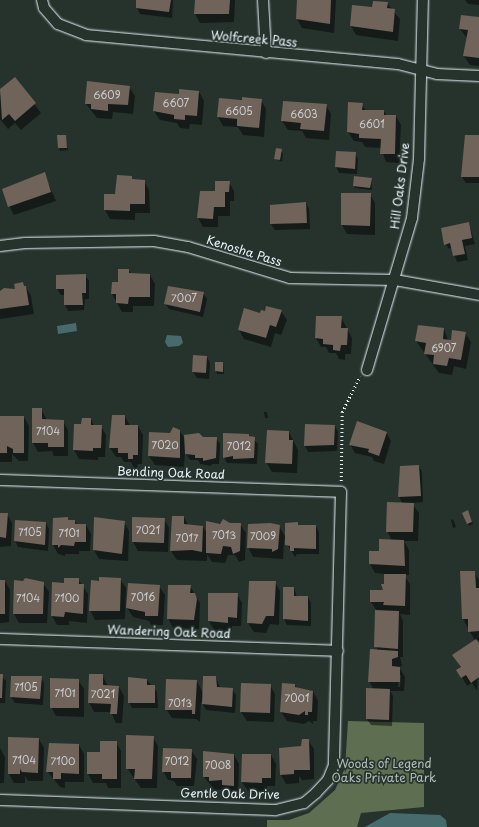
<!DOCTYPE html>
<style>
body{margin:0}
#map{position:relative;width:479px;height:827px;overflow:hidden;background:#26332d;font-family:"Playpen Sans",sans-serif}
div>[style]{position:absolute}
.green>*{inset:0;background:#5e6e51}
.water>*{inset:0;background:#476b6d}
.shadow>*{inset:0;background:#0007}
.building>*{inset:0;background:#6f635a}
.path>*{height:2.5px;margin-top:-1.25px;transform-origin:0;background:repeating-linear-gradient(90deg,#e8f1f8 0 1px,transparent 0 4px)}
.roads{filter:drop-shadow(0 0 1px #e8f1f8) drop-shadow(0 0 1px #e8f1f8)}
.street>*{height:10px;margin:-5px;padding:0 5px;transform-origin:5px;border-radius:5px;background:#26332d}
span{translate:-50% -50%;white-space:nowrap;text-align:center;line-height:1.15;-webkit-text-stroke:3.5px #26332d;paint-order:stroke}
.number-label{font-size:10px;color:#caced0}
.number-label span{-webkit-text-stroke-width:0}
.street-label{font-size:12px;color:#e8f1f8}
.park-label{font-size:12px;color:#b1bdb5}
</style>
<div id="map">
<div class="green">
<div style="clip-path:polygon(348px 721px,424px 723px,424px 807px,361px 813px,357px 827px,267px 827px,267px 820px,289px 820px,309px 813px,335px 790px,345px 768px)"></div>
</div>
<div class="water">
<div style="clip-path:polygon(76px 323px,77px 331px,58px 334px,57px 326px)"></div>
<div style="clip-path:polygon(167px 335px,181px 336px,183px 343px,179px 346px,168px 347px,165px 342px)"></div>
<div style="clip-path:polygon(390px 813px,440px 815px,446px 820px,447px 827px,365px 827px)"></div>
</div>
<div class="shadow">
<div style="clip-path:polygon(137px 0,173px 0,172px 18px,140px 14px,137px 8px)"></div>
<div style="clip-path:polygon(196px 0,235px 0,234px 22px,200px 23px,195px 14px)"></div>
<div style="clip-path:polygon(298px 0,336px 0,334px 33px,302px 28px,297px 19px)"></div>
<div style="clip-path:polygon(465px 0,479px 0,479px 5px,468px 4px)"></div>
<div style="clip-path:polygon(387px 3px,400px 19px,398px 41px,356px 35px,351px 26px,373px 8px)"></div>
<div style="clip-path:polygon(479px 18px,479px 66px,470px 65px,464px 56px,467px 38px,460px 29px)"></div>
<div style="clip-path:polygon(15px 79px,41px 113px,21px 130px,15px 123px,8px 129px,0 119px,0 95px)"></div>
<div style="clip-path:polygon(129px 87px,135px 96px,133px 114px,113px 112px,112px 119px,97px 118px,86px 104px)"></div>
<div style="clip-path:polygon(199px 92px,204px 101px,202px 125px,190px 124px,189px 129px,180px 128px,177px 123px,160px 120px,154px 111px,180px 95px)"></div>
<div style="clip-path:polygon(220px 99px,261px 100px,266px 109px,264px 137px,243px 135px,238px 127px,223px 126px,218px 117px)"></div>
<div style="clip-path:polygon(362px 104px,366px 111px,384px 111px,387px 116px,396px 116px,401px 125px,399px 163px,386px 162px,381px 148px,365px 147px,362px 142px,354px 141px,348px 132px)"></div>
<div style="clip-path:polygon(326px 105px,331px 114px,329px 140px,306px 138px,302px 131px,288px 130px,282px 121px)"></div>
<div style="clip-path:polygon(58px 136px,65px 136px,68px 150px,60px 151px)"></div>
<div style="clip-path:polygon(479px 137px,479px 183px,466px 183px,462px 177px)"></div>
<div style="clip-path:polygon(277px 149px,283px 153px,282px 162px,275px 158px)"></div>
<div style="clip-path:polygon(337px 152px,355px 153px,358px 159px,357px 174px,339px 173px,336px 167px)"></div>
<div style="clip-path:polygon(44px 174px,56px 201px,14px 215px,9px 206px)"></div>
<div style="clip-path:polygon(131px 177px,133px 180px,144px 181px,149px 190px,150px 213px,135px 213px,135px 220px,110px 219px,105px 210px)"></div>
<div style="clip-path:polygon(371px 179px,372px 190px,355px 188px,354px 185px)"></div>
<div style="clip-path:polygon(229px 182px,234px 191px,234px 201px,230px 201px,230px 216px,218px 216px,218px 227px,203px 227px,198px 218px,201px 192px,216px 192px)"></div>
<div style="clip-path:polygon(370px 194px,375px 203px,375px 235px,347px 234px,342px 225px)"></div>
<div style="clip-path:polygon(306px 203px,309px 209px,310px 229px,275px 230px,271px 224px)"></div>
<div style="clip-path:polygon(469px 223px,475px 244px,465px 246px,468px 260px,457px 262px,452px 249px,448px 248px,445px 242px)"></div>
<div style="clip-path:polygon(129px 270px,131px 274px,150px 275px,155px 284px,154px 306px,133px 306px,133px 312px,122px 312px,112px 294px,113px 283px,119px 283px)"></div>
<div style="clip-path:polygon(85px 275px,89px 281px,89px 299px,85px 299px,84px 310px,68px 311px,65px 305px,65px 295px,61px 295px,57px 289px,57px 276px)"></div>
<div style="clip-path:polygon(26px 287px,31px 296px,34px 314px,0 319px,0 292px)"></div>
<div style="clip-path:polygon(203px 293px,207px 299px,203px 317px,169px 309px,165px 303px)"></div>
<div style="clip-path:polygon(281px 311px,287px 320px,281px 335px,275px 333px,271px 347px,244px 339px,239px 330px,261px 314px)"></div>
<div style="clip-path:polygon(341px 317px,352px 338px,351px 354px,345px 354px,345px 360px,339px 359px,336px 353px,329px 353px,326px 347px,321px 347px,316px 338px)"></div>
<div style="clip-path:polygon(444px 329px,448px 341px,465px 333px,471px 342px,466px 369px,454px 366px,452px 375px,439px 373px,416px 341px)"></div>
<div style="clip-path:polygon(207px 357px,210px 363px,209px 379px,197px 378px,193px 372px)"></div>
<div style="clip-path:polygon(223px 363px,224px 374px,217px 374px,216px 371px)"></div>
<div style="clip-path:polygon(33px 409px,41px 409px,47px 420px,63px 421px,68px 430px,68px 456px,54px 456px,52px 451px,38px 452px,33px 443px)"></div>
<div style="clip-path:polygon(264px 412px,267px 412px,268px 418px,265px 418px)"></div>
<div style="clip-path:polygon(125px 416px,130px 426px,138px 426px,143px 435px,142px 464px,138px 464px,137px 468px,134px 468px,131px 462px,124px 462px,121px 457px,116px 457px,110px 448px)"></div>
<div style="clip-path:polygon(0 417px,24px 417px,29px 426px,28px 461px,19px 461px,12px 454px,12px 462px,0 462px)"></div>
<div style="clip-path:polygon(91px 419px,94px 426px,101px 426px,106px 435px,105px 457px,98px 457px,98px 460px,79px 459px,74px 450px,82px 425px)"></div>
<div style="clip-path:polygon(306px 425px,335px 426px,338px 432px,337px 451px,308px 452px,305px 446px)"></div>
<div style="clip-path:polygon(180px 431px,186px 441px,216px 438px,220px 444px,219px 464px,212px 464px,211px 466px,200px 464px,198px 460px,190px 460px,185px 452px,184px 467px,155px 465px,149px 456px,150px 433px,171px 435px)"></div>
<div style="clip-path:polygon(289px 432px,298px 450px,297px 473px,272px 472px,266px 462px)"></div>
<div style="clip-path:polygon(386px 432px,391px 441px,384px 464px,374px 461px,372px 457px,355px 453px,350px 444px)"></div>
<div style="clip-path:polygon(249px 435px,258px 444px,257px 464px,227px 463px,224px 457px)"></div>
<div style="clip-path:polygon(evenodd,419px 466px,422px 472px,423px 502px,412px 503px,419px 513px,418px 541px,404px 541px,409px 550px,409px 575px,404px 575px,410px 584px,410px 615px,400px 614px,403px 621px,403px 657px,400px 657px,402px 666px,399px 667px,405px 677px,404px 691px,390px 691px,393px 696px,392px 726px,371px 725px,367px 719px,367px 689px,374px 690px,369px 681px,377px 650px,377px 611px,371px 602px,384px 591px,385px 574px,375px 573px,370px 564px,370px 552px,380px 552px,392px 541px,387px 531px,403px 504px,399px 497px,401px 467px,419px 466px,399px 675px,401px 675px,400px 687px,398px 687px,399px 675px)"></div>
<div style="clip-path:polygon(0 514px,7px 514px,12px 523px,11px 546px,0 547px)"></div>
<div style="clip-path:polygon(469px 514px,473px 524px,469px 526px,468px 524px)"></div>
<div style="clip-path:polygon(184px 517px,188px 525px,203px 527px,207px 534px,224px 520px,230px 524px,240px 524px,246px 533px,245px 560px,239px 562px,235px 555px,228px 555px,225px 563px,212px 562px,207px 554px,207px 561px,177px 560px,171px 551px)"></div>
<div style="clip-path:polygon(164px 519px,169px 528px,168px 552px,138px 551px,133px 542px)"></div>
<div style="clip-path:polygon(453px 519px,456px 527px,453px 528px,451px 520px)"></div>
<div style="clip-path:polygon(16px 521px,46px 523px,49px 529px,48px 551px,18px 547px,15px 541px)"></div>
<div style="clip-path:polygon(75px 521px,77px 525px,86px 525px,91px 534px,90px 551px,79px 551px,79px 554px,65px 554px,65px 556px,58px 554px,53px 545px)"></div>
<div style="clip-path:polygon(124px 522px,129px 531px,128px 561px,99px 559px,94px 550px)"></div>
<div style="clip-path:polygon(297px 523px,299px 526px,316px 526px,319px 532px,319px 554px,297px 554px,295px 557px,284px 539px,283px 559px,253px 557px,248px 547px,279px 526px,286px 538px)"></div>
<div style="clip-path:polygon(474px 572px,479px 580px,479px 640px,476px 640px,479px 645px,477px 691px,472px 683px,467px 686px,463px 679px,458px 670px,461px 668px,454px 656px,475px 641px,463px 619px)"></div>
<div style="clip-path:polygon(78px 579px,88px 594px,87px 623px,69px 621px,69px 625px,57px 625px,52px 616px)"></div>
<div style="clip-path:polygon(120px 579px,126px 588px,125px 619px,95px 620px,90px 610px)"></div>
<div style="clip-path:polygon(0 581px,5px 581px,10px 590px,9px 622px,0 623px)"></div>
<div style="clip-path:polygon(249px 582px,275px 582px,280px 591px,279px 625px,270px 624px,266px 633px,254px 632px,248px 623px)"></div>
<div style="clip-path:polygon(43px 583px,49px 592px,47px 623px,19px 623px,14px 614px)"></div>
<div style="clip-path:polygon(159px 586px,165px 595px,163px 625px,151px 625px,149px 621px,133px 617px,127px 608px)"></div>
<div style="clip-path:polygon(190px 586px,200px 603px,199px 629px,173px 628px,168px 618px)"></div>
<div style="clip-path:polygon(284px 588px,294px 588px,297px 597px,308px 597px,311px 603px,311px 626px,287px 625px,284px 619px)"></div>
<div style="clip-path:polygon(209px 594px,237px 594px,242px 603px,241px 626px,232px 626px,232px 631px,214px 630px,209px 621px)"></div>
<div style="clip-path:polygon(0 675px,6px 681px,5px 703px,0 703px)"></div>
<div style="clip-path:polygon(102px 675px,108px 686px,119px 687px,124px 696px,122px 723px,116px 723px,111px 712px,94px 712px,89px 702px)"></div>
<div style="clip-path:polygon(41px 677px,44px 683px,43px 705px,15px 703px,11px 697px)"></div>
<div style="clip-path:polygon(216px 677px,220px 688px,232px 689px,236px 695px,235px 713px,206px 710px,201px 701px,200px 722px,196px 719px,172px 718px,166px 709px,197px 681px,203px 693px)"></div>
<div style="clip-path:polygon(78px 680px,84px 689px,84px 717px,56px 716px,51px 707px)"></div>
<div style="clip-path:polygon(147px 680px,157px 692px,158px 708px,132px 708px,129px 702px)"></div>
<div style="clip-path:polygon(270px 685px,275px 694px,274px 722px,247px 721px,241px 712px)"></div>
<div style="clip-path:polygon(295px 685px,297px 688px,313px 691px,318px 701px,317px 721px,313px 721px,313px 724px,309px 721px,304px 724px,287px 721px,281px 712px)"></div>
<div style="clip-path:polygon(153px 737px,158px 746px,157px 788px,141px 788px,127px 768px)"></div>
<div style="clip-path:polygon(39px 739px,44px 748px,43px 781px,28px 781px,25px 776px,25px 783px,14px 783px,9px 774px)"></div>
<div style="clip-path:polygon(308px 740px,314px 749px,314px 779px,302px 780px,299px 776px,299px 783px,286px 784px,281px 775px)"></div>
<div style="clip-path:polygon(116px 742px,121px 751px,121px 788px,108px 788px,106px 783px,93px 783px,88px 774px,88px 753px,101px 753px)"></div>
<div style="clip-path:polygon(79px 745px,84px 754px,84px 782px,65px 782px,65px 788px,60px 787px,47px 771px)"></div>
<div style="clip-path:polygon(0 748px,5px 757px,4px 783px,0 783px)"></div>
<div style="clip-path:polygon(191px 750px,197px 759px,194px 786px,177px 786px,174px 781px,168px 780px,163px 771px)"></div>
<div style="clip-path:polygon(234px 755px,239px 764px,238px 794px,228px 794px,225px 789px,215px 790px,204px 777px)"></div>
<div style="clip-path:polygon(271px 755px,276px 764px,275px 786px,267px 786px,267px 791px,248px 791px,242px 782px)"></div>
</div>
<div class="building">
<div style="clip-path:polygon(136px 0,171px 0,169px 12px,136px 8px)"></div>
<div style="clip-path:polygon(195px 0,230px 0,229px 14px,194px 14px)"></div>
<div style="clip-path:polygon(297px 0,331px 0,330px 24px,296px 19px)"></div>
<div style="clip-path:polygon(373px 1px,388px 2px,387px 8px,395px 9px,393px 32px,350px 26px,352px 5px,372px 7px)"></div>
<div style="clip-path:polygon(461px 15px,479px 17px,479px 58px,463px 56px,468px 30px,459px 29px)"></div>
<div style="clip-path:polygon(15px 77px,36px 103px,15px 121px,9px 114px,2px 120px,0 89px)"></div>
<div style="clip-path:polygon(87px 81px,130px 86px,128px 105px,108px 104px,108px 111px,91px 109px,91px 104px,85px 104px)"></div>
<div style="clip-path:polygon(179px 89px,199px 91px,197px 116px,185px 115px,185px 120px,174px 119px,174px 115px,153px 111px,155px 92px,179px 94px)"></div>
<div style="clip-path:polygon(242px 97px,262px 99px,259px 128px,237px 126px,237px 119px,217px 117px,219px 98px,242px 100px)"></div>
<div style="clip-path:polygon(283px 101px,327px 104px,324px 131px,300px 129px,301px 123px,281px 121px)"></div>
<div style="clip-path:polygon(348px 102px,363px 103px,362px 110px,384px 110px,384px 115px,396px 115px,395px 154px,380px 154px,381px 139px,359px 138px,359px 134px,347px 132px)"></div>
<div style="clip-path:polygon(57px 135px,66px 135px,67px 148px,58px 148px)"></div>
<div style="clip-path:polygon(465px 135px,479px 135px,479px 177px,461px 177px)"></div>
<div style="clip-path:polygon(276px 148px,282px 149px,280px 160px,274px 159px)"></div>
<div style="clip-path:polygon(336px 151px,356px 152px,355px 169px,335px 167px)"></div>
<div style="clip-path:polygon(45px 172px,51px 192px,8px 207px,2px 189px)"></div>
<div style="clip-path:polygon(117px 175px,132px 176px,132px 179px,145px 180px,145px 204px,130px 204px,130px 211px,104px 210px,104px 194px,115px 194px)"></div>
<div style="clip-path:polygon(354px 176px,372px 178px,370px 188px,353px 186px)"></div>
<div style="clip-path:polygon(215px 181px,230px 181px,229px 192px,225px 192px,225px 207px,214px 207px,213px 219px,197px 218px,200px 191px,215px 191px)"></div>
<div style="clip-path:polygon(341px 193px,371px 193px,370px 226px,341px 225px)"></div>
<div style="clip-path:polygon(306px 202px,307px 223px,270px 224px,270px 205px)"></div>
<div style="clip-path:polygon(469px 222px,472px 238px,462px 240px,465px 254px,453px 256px,450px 243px,444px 245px,441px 228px)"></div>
<div style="clip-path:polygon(118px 269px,129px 269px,129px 273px,150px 274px,150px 297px,129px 297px,128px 304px,116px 303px,116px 294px,111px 294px,112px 282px,118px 282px)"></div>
<div style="clip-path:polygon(86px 274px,86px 293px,82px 293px,83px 305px,64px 305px,64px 289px,56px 289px,56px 275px)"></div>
<div style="clip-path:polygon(23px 282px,24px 286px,26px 286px,29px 305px,0 309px,0 291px,4px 288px,15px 289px,14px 284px)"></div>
<div style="clip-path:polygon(168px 286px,204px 292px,200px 312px,164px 304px)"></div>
<div style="clip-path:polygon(266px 306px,282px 310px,276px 327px,270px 325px,266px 338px,238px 330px,244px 308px,260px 313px,261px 310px,265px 311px)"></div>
<div style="clip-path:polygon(316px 316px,342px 316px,341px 328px,348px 328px,347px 345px,341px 345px,340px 351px,333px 350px,333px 345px,323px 344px,323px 339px,315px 338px)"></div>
<div style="clip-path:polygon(418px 325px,444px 328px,443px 339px,451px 340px,452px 330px,466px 332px,461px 360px,449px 358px,447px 366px,433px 364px,434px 355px,424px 354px,426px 343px,415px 341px)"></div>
<div style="clip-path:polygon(193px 355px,207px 356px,206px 373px,192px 372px)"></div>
<div style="clip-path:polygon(215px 362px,223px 362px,223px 372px,215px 371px)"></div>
<div style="clip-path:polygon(32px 408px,42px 408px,42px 419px,64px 420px,64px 447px,48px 447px,48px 443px,32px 443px)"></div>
<div style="clip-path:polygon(112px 415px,125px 415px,125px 425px,138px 425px,138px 455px,133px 455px,133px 459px,128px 459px,128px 453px,118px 453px,118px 448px,109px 448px)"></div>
<div style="clip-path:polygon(0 416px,24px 416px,24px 453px,13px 453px,13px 449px,7px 446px,7px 453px,0 453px)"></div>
<div style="clip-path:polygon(82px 418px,91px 418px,91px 425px,102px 425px,101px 448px,93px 448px,93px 451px,73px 450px,74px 424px,81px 424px)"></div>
<div style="clip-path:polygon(357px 421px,387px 432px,379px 456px,368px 452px,369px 449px,349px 445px)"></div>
<div style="clip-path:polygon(305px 424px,335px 425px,334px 445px,304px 446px)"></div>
<div style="clip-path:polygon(173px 427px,180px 430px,180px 458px,148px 456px,149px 432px,170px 433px)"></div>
<div style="clip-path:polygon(267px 430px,289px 431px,289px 440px,293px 440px,292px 464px,265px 463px)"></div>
<div style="clip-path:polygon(199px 433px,203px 437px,217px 437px,216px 458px,203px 461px,203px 458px,195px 458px,195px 455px,185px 454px,184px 435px)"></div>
<div style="clip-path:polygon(223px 433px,249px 434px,249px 436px,255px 437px,254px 458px,233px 459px,233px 456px,223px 458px)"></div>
<div style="clip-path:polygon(419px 465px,421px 496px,398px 497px,400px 466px)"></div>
<div style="clip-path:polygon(387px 502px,414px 503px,413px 532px,386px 532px)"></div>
<div style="clip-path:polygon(468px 510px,472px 522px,467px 524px,462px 513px)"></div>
<div style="clip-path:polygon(0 513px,8px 513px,6px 538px,0 537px)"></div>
<div style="clip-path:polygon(172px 516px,184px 516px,184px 524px,203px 526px,202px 552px,192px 550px,170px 551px)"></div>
<div style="clip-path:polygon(68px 517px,68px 520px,75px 520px,75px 524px,86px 524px,86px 542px,75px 542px,74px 546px,61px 545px,58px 548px,58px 545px,52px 545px,53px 518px)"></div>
<div style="clip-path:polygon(94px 517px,125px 521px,122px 554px,93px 550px)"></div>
<div style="clip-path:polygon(132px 517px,165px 518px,164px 543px,132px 542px)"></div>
<div style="clip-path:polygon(223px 519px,230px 523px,241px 523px,240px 551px,233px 554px,231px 547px,223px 546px,221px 554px,206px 553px,206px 521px,220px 524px)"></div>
<div style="clip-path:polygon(15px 520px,46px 522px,45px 545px,14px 541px)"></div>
<div style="clip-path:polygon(298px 522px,298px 525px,316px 525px,316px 549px,294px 548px,294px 551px,290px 551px,290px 546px,285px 545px,285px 523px)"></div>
<div style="clip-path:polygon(270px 523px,280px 525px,278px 549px,272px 552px,272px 549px,247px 548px,248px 524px)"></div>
<div style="clip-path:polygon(379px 539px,404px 540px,405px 566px,369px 564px,369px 551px,379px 551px)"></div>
<div style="clip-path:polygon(460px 571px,475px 571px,476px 588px,479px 588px,479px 631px,468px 632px,468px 619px,462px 619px)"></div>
<div style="clip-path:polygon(384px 574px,406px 574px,405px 606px,383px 605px,384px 602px,370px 602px,370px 590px,383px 590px,381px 584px,384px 584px)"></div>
<div style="clip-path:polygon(99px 577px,121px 578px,120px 611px,89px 611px,91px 580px,99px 581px)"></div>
<div style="clip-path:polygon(25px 578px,44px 582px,43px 614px,13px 614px,14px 580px,23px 581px)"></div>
<div style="clip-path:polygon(64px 578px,79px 578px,79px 584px,84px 584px,83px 614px,65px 612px,64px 617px,51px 616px,52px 582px,64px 583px)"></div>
<div style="clip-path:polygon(0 580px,5px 580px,5px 614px,0 614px)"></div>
<div style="clip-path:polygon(249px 581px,276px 581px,274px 616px,266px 616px,262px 624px,247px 623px)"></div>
<div style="clip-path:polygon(128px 583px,160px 585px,158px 616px,145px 616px,145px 612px,126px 608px)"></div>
<div style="clip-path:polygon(168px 585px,191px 585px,190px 593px,195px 593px,197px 599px,194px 620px,167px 619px)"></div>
<div style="clip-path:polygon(283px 587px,294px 587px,294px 596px,308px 596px,308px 621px,283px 619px)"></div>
<div style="clip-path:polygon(208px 593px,238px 593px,237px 618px,228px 617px,228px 623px,208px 621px)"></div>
<div style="clip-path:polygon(375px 610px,399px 611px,398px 649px,374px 647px)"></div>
<div style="clip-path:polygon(476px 639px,479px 643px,479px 677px,471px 683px,466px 675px,461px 678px,456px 670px,461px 667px,452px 655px)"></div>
<div style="clip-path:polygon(370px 649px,398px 651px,398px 657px,392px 659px,392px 666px,400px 667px,400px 682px,368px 682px)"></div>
<div style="clip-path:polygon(0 674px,3px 674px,2px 698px,0 698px)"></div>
<div style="clip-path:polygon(89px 674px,103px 674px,103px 685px,119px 686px,117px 714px,110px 714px,111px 704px,88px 703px)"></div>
<div style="clip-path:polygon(11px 676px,42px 676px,40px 699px,10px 697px)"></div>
<div style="clip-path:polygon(203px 676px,216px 676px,217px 687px,233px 688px,232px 707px,202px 704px)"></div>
<div style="clip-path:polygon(128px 677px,147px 679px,147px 685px,155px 685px,155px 703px,128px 703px)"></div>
<div style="clip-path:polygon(50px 678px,79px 679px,79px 708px,50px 708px)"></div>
<div style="clip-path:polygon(166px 679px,197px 680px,195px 714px,192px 714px,192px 710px,165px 710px)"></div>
<div style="clip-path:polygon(241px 683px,271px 684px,270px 713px,240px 712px)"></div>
<div style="clip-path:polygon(282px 683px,295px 684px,295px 687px,313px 691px,312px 712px,308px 712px,308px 715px,305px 715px,305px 711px,299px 715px,280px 712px)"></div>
<div style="clip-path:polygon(366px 688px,390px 689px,389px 720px,366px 719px)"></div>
<div style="clip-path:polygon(126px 735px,154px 736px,152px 779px,134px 779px,135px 769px,126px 769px)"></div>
<div style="clip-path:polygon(8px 737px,39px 738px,38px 773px,22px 772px,20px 769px,20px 774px,8px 774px)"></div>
<div style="clip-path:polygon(302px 739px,309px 739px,310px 770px,294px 770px,294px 774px,280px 775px,279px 748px,301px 746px)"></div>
<div style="clip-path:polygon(100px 741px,117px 741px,117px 779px,102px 779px,102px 774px,87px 774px,87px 752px,100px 752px)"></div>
<div style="clip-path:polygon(49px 743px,79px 744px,79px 774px,61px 773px,61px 779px,53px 779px,53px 772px,46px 772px)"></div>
<div style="clip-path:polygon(163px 748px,192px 749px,191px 778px,171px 778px,171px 772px,162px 772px)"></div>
<div style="clip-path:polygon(203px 751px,234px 754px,234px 786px,222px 785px,222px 780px,209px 781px,209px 777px,203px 777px)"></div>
<div style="clip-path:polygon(242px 754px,271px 754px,271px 778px,262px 778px,262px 783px,241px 782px)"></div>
</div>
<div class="path">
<div style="left:341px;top:481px;width:69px;rotate:-89.2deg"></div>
<div style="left:342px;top:412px;width:40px;rotate:-63.4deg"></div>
</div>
<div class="roads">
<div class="street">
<div style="left:42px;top:0;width:8px;rotate:76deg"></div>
<div style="left:44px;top:8px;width:21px;rotate:49deg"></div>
<div style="left:58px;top:24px;width:30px;rotate:21deg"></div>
<div style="left:86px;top:35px;width:313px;rotate:5.3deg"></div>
<div style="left:398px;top:64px;width:40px;rotate:14.4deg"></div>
<div style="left:437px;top:74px;width:42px;rotate:2.7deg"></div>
<div style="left:263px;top:0;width:53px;rotate:86.8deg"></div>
<div style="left:0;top:246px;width:25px;rotate:-7deg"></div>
<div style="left:25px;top:243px;width:129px;rotate:-0.9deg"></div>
<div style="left:154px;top:241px;width:35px;rotate:10deg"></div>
<div style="left:188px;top:247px;width:107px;rotate:16.9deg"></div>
<div style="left:290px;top:278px;width:105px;rotate:1.1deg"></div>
<div style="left:395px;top:280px;width:85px;rotate:10.1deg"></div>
<div style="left:367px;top:370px;width:159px;rotate:-73.5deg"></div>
<div style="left:412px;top:218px;width:59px;rotate:-83.2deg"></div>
<div style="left:419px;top:159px;width:159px;rotate:-88.6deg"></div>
<div style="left:0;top:480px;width:341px;rotate:2deg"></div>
<div style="left:341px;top:492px;width:273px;rotate:91.5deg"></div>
<div style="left:334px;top:765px;width:16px;rotate:112deg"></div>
<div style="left:328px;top:780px;width:18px;rotate:133deg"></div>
<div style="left:316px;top:793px;width:16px;rotate:140deg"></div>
<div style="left:304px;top:803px;width:30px;rotate:166deg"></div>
<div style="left:275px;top:810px;width:275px;rotate:-177.9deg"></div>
<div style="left:0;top:639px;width:338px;rotate:2deg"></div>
</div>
</div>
<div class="number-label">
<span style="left:107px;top:95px">6609</span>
<span style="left:176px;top:103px">6607</span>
<span style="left:239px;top:111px">6605</span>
<span style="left:304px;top:114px">6603</span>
<span style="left:372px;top:124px">6601</span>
<span style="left:184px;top:298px">7007</span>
<span style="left:444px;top:348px">6907</span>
<span style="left:48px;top:431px">7104</span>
<span style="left:165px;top:445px">7020</span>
<span style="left:239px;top:446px">7012</span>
<span style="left:148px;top:530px">7021</span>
<span style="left:30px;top:532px">7105</span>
<span style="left:69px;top:533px">7101</span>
<span style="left:224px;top:535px">7013</span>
<span style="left:263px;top:536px">7009</span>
<span style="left:187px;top:538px">7017</span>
<span style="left:143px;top:597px">7016</span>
<span style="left:28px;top:598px">7104</span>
<span style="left:67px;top:598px">7100</span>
<span style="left:26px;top:687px">7105</span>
<span style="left:65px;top:693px">7101</span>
<span style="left:103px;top:694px">7021</span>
<span style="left:297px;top:698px">7001</span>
<span style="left:180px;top:703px">7013</span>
<span style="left:24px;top:760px">7104</span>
<span style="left:63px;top:761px">7100</span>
<span style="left:177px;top:761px">7012</span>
<span style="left:218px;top:765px">7008</span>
</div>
<div class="street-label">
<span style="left:254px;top:39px;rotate:5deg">Wolfcreek Pass</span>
<span style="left:400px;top:186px;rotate:-83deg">Hill Oaks Drive</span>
<span style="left:244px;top:251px;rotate:17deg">Kenosha Pass</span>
<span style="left:171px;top:473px;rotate:2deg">Bending Oak Road</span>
<span style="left:169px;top:632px;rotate:2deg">Wandering Oak Road</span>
<span style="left:230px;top:794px;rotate:1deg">Gentle Oak Drive</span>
</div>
<div class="park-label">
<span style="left:384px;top:771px">Woods of Legend<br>Oaks Private Park</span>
</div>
</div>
